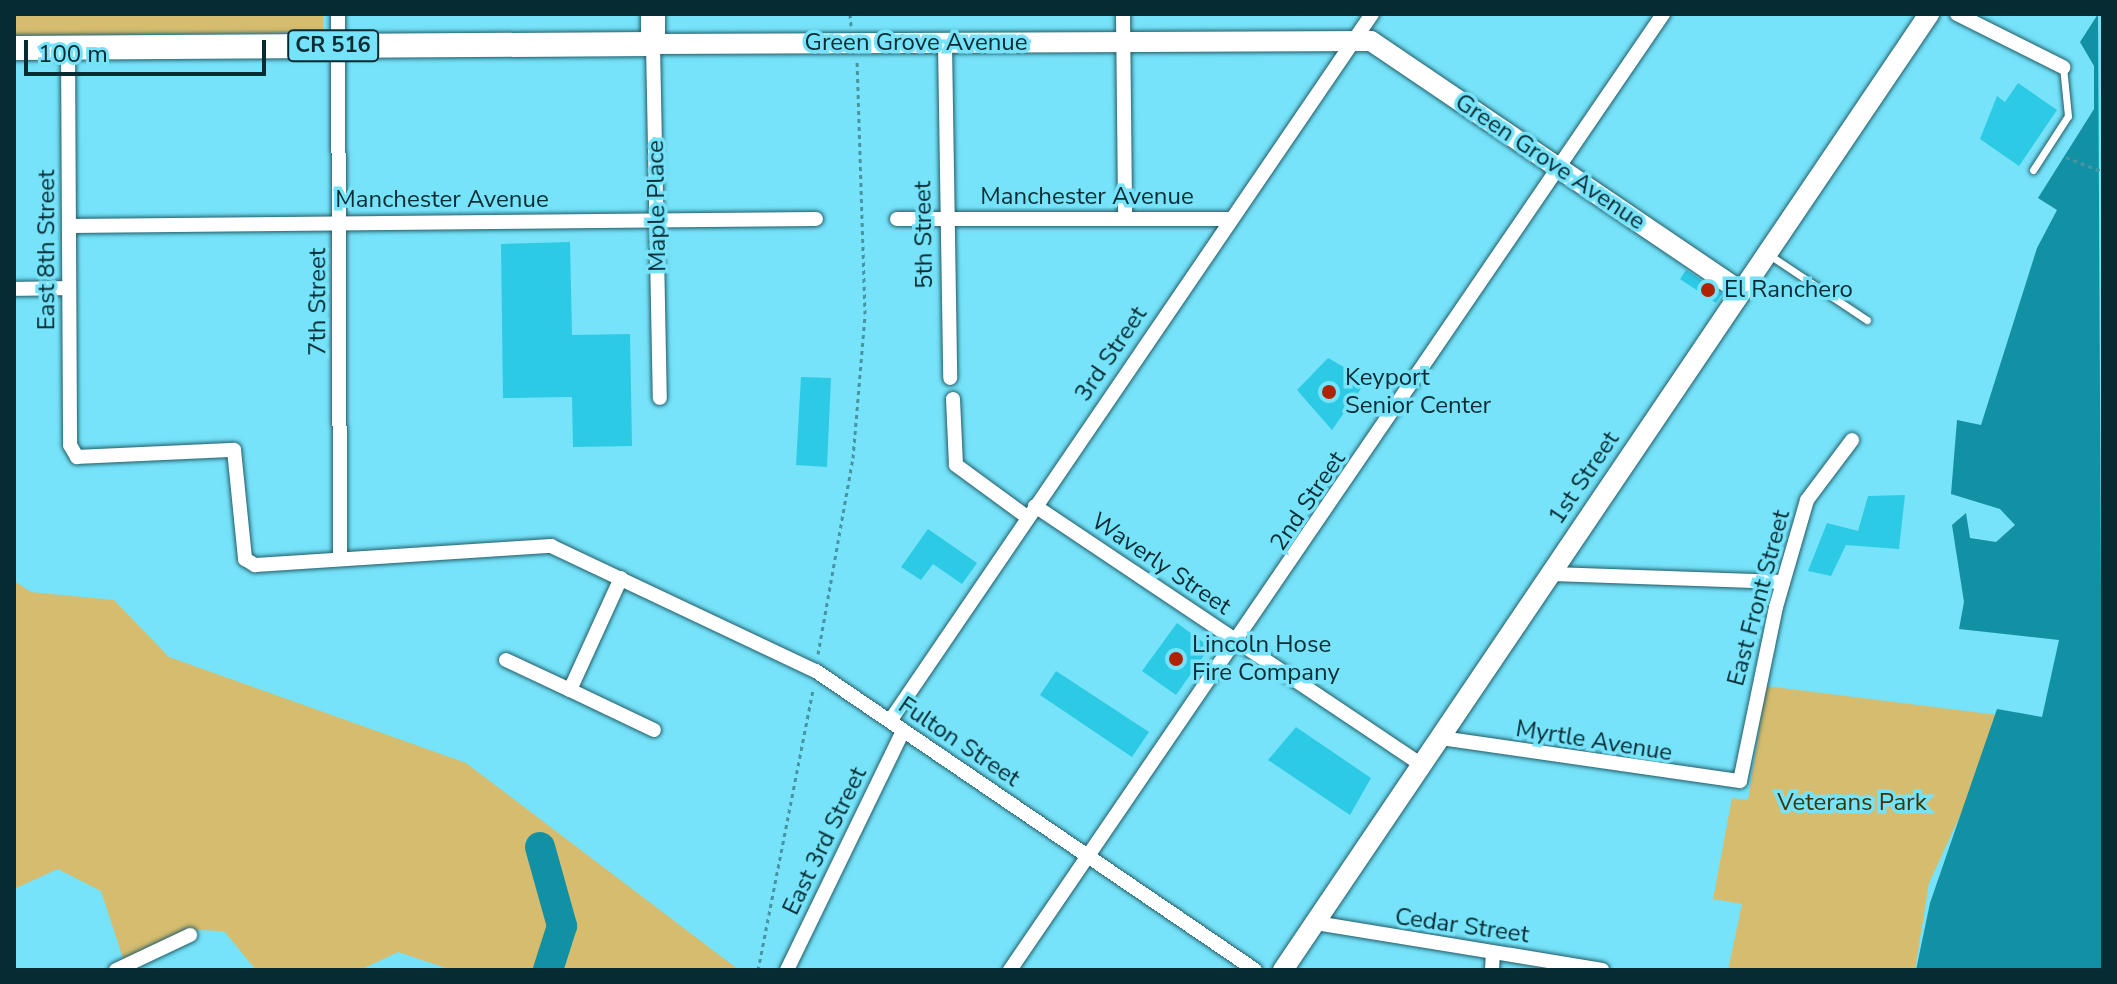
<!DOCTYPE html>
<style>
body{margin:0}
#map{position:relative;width:2117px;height:984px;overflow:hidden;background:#76e3fa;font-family:"Nunito Sans",sans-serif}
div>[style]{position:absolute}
.green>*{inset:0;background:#d5bc6e}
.water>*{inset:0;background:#1290a4}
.river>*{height:30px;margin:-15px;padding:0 15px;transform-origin:15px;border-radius:15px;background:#1290a4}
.building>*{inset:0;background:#2ccae5}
.path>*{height:3px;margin-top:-1.5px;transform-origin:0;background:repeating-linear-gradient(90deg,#4694a4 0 4px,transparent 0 8px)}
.roads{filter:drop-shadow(0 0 2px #215c68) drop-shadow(0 0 2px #215c68)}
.lane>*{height:7px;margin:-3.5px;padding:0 3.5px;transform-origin:3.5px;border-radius:3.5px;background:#fff}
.street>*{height:14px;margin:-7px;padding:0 7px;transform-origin:7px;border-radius:7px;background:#fff}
.secondary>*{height:20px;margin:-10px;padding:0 10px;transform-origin:10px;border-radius:10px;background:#fff}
.primary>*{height:24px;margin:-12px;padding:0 12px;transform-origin:12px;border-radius:12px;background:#fff}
.dots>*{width:22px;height:22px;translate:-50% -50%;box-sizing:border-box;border:4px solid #76e3fa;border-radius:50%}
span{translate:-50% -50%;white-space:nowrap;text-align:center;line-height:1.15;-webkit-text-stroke:7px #76e3fa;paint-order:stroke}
.shield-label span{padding:2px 6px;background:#76e3fa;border:2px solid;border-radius:6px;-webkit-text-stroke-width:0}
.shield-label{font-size:22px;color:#062b32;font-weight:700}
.street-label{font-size:24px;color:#062b32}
.poi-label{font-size:24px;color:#062b32}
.left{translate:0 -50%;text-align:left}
.park-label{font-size:24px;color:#403405}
.frame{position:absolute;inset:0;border:16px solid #062b32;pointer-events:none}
.scale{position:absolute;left:24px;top:40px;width:242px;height:36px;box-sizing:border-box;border:4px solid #062b32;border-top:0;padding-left:10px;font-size:24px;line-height:28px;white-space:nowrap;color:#062b32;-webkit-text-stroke:6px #76e3fa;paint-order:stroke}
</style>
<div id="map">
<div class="green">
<div style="clip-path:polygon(14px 14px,323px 14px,323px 32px,14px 36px)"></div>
<div style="clip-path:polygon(14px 581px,31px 592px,114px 600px,169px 657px,466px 763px,739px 970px,452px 970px,398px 952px,360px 970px,256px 970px,224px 931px,196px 930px,125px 964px,101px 891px,58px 869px,16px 888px,14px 907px)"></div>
<div style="clip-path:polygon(1766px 686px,2006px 716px,1929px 883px,1915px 970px,1728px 970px,1742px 904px,1713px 899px,1732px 798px,1748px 800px)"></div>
</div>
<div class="water">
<div style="clip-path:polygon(2098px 14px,2103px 970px,1916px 970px,1930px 903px,1997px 709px,2042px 717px,2059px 640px,1959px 629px,1964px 602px,1952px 525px,1966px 513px,1970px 538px,1996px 542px,2015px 525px,2000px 509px,1951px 494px,1957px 420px,1981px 425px,2037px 248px,2057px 210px,2038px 198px,2094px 109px,2094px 66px,2080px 42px)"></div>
</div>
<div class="river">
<div style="left:540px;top:847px;width:82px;rotate:74.4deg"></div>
<div style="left:562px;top:926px;width:46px;rotate:107.7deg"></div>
</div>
<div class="building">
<div style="clip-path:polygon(2018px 83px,2057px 110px,2019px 166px,1980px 139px,1997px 96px,2005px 102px)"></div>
<div style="clip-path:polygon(570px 242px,572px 335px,630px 334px,632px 446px,573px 447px,572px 397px,503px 398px,501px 244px)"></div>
<div style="clip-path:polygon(1686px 270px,1722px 294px,1716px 303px,1680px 279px)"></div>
<div style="clip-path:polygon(1328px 358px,1367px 380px,1332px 430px,1297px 390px)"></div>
<div style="clip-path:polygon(801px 377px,831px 378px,827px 467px,796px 465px)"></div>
<div style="clip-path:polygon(1905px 495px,1899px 549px,1846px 545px,1831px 576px,1808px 571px,1827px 523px,1858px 531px,1868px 496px)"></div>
<div style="clip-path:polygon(928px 529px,977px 563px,962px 584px,933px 564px,921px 580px,901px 567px)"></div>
<div style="clip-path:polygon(1177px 623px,1210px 647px,1176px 695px,1142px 671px)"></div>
<div style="clip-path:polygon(1056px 671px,1149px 732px,1132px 757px,1040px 695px)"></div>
<div style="clip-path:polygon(1296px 727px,1371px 778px,1350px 815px,1268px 760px)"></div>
</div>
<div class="path">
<div style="left:850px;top:14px;width:12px;rotate:85deg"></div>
<div style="left:2066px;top:157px;width:40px;rotate:22deg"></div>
<div style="left:818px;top:654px;width:199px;rotate:-79.9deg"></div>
<div style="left:853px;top:458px;width:144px;rotate:-85.2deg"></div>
<div style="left:865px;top:314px;width:253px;rotate:-91.8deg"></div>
<div style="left:758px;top:970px;width:286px;rotate:-78.9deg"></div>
</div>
<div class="roads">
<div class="lane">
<div style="left:2033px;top:170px;width:64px;rotate:-57.1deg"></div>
<div style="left:2068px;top:116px;width:49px;rotate:-95.8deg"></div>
<div style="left:1768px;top:254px;width:119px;rotate:33.7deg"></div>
</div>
<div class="street">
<div style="left:338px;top:14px;width:544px;rotate:89.79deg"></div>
<div style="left:1123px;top:14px;width:204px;rotate:89.4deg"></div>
<div style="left:1957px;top:14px;width:119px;rotate:26.6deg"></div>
<div style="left:653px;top:44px;width:354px;rotate:88.9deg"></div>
<div style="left:945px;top:44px;width:334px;rotate:89.1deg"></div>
<div style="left:68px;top:47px;width:398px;rotate:89.7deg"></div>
<div style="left:70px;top:445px;width:14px;rotate:60deg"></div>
<div style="left:77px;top:457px;width:157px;rotate:-2.6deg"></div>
<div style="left:234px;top:450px;width:110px;rotate:84.2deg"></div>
<div style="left:245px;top:559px;width:12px;rotate:31deg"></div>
<div style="left:255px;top:565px;width:297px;rotate:-3.7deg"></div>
<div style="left:551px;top:546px;width:293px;rotate:25.3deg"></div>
<div style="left:816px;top:671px;width:531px;rotate:34.26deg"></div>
<div style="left:897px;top:219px;width:332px"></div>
<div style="left:69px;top:226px;width:747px;rotate:-0.54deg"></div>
<div style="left:14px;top:289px;width:55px;rotate:-1deg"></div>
<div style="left:953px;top:399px;width:66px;rotate:87.4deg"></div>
<div style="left:956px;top:465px;width:88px;rotate:36.2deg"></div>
<div style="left:1035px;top:506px;width:466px;rotate:33.8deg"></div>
<div style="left:1552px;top:574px;width:231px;rotate:2deg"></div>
<div style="left:621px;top:578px;width:123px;rotate:114.5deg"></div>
<div style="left:570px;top:690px;width:93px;rotate:25.5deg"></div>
<div style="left:506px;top:660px;width:71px;rotate:25.1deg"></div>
<div style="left:890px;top:721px;width:856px;rotate:-55.72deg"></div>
<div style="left:1441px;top:738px;width:302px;rotate:8.2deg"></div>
<div style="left:1740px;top:781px;width:178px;rotate:-78.3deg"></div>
<div style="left:1776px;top:607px;width:111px;rotate:-73.8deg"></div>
<div style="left:1807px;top:500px;width:75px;rotate:-53.1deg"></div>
<div style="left:1316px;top:923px;width:290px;rotate:9.3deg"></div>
<div style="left:116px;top:970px;width:82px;rotate:-25.3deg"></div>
<div style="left:787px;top:970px;width:266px;rotate:-64.1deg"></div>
<div style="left:1010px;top:970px;width:1158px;rotate:-55.66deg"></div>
<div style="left:1492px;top:970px;width:17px;rotate:-87deg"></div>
</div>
<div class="secondary">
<div style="left:653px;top:44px;width:718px;rotate:-0.24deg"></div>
<div style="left:1371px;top:41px;width:446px;rotate:34.1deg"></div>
<div style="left:1283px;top:970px;width:1154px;rotate:-55.95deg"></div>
</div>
<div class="primary">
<div style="left:14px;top:48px;width:639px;rotate:-0.36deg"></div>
<div style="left:653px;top:44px;width:30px;rotate:-90deg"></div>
</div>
</div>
<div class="dots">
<div style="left:1708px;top:290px;background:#af2202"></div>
<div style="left:1329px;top:392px;background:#af2202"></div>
<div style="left:1176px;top:659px;background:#af2202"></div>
</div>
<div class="shield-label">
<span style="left:333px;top:46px">CR 516</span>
</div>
<div class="street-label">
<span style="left:916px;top:43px">Green Grove Avenue</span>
<span style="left:1550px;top:162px;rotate:34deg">Green Grove Avenue</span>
<span style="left:1087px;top:197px">Manchester Avenue</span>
<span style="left:442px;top:200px">Manchester Avenue</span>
<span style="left:657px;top:206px;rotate:-91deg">Maple Place</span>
<span style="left:924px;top:235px;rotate:-91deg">5th Street</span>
<span style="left:47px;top:250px;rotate:-90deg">East 8th Street</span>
<span style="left:318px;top:302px;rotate:-90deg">7th Street</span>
<span style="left:1111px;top:354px;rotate:-56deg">3rd Street</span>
<span style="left:1584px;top:478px;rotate:-56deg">1st Street</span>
<span style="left:1308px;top:501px;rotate:-56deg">2nd Street</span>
<span style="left:1161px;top:564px;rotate:34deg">Waverly Street</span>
<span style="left:1759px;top:598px;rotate:-75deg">East Front Street</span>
<span style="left:1594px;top:741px;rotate:9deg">Myrtle Avenue</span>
<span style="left:959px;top:742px;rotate:34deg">Fulton Street</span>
<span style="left:825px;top:841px;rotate:-64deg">East 3rd Street</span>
<span style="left:1462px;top:926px;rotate:8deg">Cedar Street</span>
</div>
<div class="poi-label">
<span class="left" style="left:1724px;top:290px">El Ranchero</span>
<span class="left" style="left:1345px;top:392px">Keyport<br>Senior Center</span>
<span class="left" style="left:1192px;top:659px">Lincoln Hose<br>Fire Company</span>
</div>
<div class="park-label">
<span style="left:1852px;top:803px">Veterans Park</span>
</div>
<div class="frame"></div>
<div class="scale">100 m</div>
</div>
